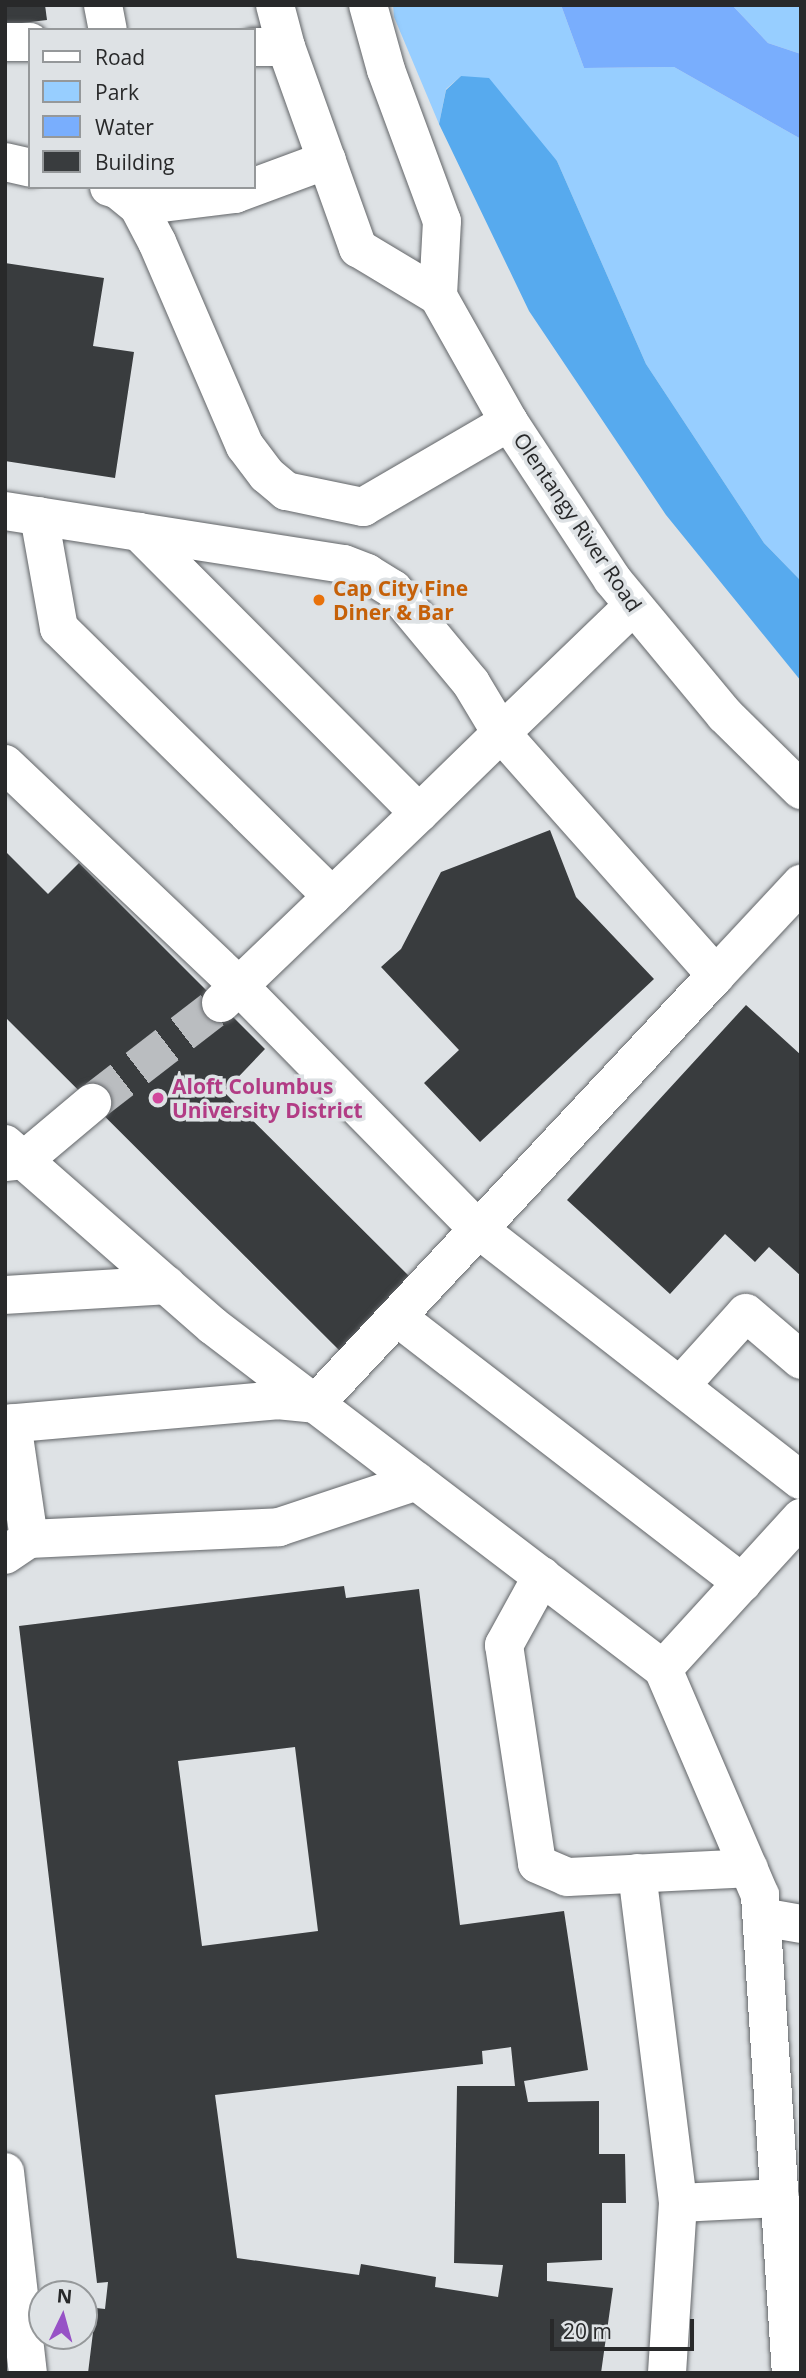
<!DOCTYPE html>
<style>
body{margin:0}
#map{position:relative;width:806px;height:2378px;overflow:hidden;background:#dee2e5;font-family:"Open Sans",sans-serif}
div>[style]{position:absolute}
.green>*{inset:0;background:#97ceff}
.forest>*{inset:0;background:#57aaee}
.water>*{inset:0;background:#79aefd}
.building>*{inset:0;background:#393c3e}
.minor-tunnel>*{height:38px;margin-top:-19px;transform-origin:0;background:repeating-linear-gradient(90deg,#babdc0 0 38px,transparent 0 57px)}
.roads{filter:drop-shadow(0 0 2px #626568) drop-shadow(0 0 2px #626568)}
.minor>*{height:38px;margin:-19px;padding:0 19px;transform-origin:19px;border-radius:19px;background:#fff}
.major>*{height:38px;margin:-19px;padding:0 19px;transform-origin:19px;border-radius:19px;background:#fff}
.dots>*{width:19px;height:19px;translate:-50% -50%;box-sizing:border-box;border:4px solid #dee2e5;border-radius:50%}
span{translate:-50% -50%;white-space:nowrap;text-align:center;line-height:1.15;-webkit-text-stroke:7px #dee2e5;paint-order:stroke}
.street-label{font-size:21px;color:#28292a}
.food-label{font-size:21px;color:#c56008;font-weight:700}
.left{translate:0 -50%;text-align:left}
.hotel-label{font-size:21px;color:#b23c85;font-weight:700}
.frame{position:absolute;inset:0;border:7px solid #28292a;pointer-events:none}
.legend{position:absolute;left:28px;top:28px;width:228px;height:161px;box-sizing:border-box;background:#dee2e5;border:2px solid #95989a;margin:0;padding:9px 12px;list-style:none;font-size:21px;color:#28292a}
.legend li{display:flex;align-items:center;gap:14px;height:35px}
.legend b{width:35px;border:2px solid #95989a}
.north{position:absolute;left:28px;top:2280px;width:70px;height:70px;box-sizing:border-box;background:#dee2e5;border:2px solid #95989a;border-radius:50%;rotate:5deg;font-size:19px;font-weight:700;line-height:28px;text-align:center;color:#28292a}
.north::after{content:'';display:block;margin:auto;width:24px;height:32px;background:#9752c6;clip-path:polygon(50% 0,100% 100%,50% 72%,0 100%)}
.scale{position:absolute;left:550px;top:2319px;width:144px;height:32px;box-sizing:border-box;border:4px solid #28292a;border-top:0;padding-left:9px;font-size:21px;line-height:24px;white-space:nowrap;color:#28292a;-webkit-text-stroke:5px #dee2e5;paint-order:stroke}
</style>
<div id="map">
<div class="green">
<div style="clip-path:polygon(393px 5px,561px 5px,584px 68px,674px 67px,801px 139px,801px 581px,764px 543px,646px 364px,557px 161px,461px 76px,446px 89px,439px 124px,394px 17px)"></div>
<div style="clip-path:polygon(732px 5px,801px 5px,801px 54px,768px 43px)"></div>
</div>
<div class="forest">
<div style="clip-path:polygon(461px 76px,489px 78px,557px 161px,646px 364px,764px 543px,801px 581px,801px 681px,666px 515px,529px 311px,439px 124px,446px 90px)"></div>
</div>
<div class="water">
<div style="clip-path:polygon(561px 5px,732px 5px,768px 43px,801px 54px,801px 139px,674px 67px,584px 68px)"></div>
</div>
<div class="building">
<div style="clip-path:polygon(5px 5px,45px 5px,47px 20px,5px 25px)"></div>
<div style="clip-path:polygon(5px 263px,104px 278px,93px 346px,134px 352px,115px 478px,5px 461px)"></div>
<div style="clip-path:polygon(550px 830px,576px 897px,654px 979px,480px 1142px,424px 1083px,459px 1050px,381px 967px,401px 949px,441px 872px)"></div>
<div style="clip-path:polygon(5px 851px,48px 894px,79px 863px,265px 1049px,224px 1092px,412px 1279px,340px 1351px,5px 1017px)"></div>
<div style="clip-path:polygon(746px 1005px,801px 1055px,801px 1276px,769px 1247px,755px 1262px,725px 1234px,670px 1294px,567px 1200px)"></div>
<div style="clip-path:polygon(evenodd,344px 1586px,346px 1598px,419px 1589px,460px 1925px,564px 1911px,588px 2070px,524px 2081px,528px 2102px,599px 2101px,599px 2154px,625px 2154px,626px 2203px,602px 2203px,602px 2260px,547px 2263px,547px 2281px,613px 2288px,601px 2373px,88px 2373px,96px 2308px,105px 2309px,108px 2282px,97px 2283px,19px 1626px,344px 1586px,295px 1747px,318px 1931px,202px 1946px,178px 1761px,295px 1747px,344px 1586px,511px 2047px,515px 2086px,457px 2086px,454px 2263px,503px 2265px,498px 2297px,435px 2287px,436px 2277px,361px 2264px,359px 2275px,237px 2258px,215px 2095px,483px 2064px,482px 2051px,511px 2047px)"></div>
</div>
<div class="minor-tunnel">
<div style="left:92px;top:1103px;width:162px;rotate:-37.7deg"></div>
</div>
<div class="roads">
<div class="minor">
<div style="left:103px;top:5px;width:25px;rotate:79deg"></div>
<div style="left:5px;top:42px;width:25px"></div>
<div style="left:254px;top:47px;width:32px"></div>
<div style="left:5px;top:162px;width:26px;rotate:13deg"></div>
<div style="left:109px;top:187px;width:9px;rotate:18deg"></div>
<div style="left:118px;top:190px;width:26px;rotate:39deg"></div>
<div style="left:138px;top:206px;width:41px;rotate:62.2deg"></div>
<div style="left:157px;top:242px;width:222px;rotate:66.7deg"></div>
<div style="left:245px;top:446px;width:36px;rotate:53deg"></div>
<div style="left:267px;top:475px;width:25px;rotate:40deg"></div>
<div style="left:286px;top:491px;width:79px;rotate:11.7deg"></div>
<div style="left:363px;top:507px;width:169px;rotate:-30.2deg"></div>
<div style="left:138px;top:206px;width:98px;rotate:-7.1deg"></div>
<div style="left:235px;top:194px;width:98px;rotate:-20.3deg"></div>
<div style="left:5px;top:511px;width:136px;rotate:8.9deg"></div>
<div style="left:139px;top:532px;width:207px;rotate:8.9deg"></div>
<div style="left:344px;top:564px;width:25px;rotate:21deg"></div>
<div style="left:367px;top:573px;width:31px;rotate:32deg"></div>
<div style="left:393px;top:589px;width:122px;rotate:50.3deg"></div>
<div style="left:471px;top:683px;width:58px;rotate:59deg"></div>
<div style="left:501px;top:733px;width:115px;rotate:135.7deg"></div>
<div style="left:419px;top:813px;width:397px;rotate:-134.9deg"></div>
<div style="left:39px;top:516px;width:114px;rotate:79.9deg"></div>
<div style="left:59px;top:628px;width:383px;rotate:44.5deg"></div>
<div style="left:633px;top:606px;width:183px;rotate:136.1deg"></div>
<div style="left:501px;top:733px;width:324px;rotate:48.4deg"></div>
<div style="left:716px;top:975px;width:125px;rotate:-47deg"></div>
<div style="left:5px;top:764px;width:323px;rotate:43.5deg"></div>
<div style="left:239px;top:986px;width:341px;rotate:45.5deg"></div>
<div style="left:478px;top:1229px;width:409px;rotate:37.9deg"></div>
<div style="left:221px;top:1003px;width:274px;rotate:-43.8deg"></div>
<div style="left:5px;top:1144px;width:276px;rotate:41.2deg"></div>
<div style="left:213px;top:1326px;width:566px;rotate:37.32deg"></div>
<div style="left:663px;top:1669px;width:246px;rotate:66.8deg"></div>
<div style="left:760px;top:1895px;width:479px;rotate:86.3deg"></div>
<div style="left:5px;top:1162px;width:19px;rotate:-6deg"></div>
<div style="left:24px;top:1160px;width:89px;rotate:-40deg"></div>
<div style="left:5px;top:1295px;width:162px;rotate:-3.5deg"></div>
<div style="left:397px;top:1317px;width:436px;rotate:37.6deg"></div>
<div style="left:680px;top:1386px;width:98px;rotate:-47.9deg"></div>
<div style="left:746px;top:1313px;width:72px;rotate:40.5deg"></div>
<div style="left:5px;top:1424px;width:273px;rotate:-5deg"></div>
<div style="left:277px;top:1400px;width:38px;rotate:6deg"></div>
<div style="left:315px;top:1404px;width:587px;rotate:-46.93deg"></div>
<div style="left:29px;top:1539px;width:250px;rotate:-2.7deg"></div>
<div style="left:279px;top:1527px;width:145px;rotate:-18.4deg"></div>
<div style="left:5px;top:1555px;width:29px;rotate:-34deg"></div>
<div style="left:29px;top:1539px;width:117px;rotate:-98.3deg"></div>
<div style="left:542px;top:1576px;width:79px;rotate:118.8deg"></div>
<div style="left:504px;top:1645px;width:221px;rotate:81.4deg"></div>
<div style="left:537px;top:1864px;width:33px;rotate:23deg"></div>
<div style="left:567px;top:1877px;width:182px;rotate:-2.8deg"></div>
<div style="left:663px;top:1669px;width:205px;rotate:-47.6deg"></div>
<div style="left:637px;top:1873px;width:333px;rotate:82.9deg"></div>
<div style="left:762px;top:1917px;width:40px;rotate:10deg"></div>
<div style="left:5px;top:2172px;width:202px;rotate:83.5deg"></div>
<div style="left:667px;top:2373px;width:170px;rotate:-86.3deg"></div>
<div style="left:678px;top:2203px;width:102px;rotate:-2.8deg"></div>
</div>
<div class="major">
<div style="left:275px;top:5px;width:43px;rotate:75.3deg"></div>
<div style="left:286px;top:47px;width:214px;rotate:70.3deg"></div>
<div style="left:358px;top:248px;width:93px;rotate:31deg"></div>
<div style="left:438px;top:296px;width:145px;rotate:60.6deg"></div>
<div style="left:509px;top:422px;width:188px;rotate:56.7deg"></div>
<div style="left:612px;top:579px;width:177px;rotate:50.3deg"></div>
<div style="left:725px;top:715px;width:107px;rotate:44.6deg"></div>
<div style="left:368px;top:5px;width:67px;rotate:74.5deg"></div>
<div style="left:386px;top:70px;width:161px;rotate:69.7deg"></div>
<div style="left:442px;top:221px;width:75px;rotate:93.1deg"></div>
</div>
</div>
<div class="dots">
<div style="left:319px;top:600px;background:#e8710a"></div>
<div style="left:158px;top:1098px;background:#d1479c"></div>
</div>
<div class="street-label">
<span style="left:578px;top:522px;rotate:56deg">Olentangy River Road</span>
</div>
<div class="food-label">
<span class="left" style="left:333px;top:600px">Cap City Fine<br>Diner &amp; Bar</span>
</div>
<div class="hotel-label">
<span class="left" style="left:172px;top:1098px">Aloft Columbus<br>University District</span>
</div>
<div class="frame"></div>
<ul class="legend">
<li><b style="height:9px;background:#fff"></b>Road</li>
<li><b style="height:19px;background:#97ceff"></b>Park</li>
<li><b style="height:19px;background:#79aefd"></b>Water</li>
<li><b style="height:19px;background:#393c3e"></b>Building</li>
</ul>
<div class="north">N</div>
<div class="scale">20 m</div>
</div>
